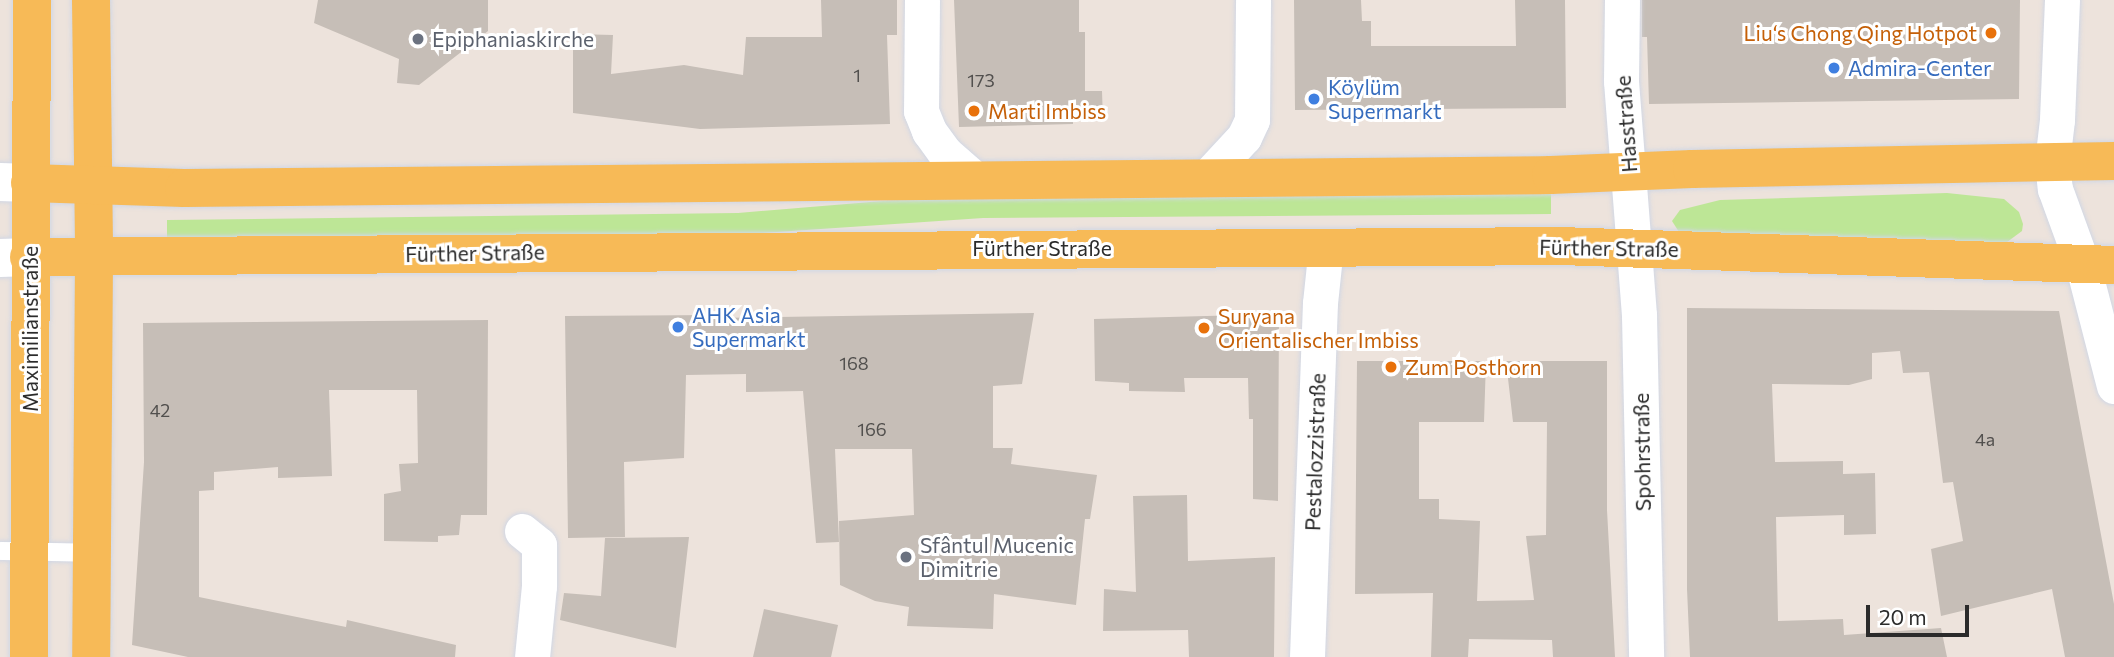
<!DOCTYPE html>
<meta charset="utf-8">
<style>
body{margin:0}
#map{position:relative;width:2114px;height:657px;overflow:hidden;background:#ede3dc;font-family:Commissioner,sans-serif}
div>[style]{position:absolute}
.green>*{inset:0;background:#bde696}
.building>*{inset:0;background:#c6beb7}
.roads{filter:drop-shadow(0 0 2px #d1d7e4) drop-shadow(0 0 2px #d1d7e4)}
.lane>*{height:18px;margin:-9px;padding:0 9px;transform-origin:9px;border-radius:9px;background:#fff}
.street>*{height:35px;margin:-17.5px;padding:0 17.5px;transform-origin:17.5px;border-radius:17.5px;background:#fff}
.secondary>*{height:38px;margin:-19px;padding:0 19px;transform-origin:19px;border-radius:19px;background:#fff}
.primary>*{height:38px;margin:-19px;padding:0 19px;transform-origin:19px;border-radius:19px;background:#f7ba57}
.dots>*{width:19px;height:19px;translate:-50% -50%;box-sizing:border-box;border:4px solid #fff;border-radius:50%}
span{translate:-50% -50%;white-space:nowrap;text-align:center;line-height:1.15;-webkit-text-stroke:6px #fff;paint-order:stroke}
.number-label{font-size:18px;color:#52504e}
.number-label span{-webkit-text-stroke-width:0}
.food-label{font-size:21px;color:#c56008}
.right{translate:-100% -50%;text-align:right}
.left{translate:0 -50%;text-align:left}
.worship-label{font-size:21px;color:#5b616d}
.shop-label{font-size:21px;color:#366cbe}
.street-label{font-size:21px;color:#2b2b2b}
.scale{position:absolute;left:1866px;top:605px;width:103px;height:32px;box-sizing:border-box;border:4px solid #2b2b2b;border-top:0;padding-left:9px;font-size:21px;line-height:24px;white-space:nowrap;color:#2b2b2b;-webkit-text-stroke:5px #fff;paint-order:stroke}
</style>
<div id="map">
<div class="green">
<div style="clip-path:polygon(1551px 191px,1551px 214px,983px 218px,748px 234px,167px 239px,167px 220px,738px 213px,967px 194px)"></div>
<div style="clip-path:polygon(1947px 193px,2004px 199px,2019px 212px,2023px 224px,2022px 231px,2003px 245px,1679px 232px,1672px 221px,1680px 210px,1720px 200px)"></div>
</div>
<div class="building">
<div style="clip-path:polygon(318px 0,488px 0,488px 31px,419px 85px,397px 83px,399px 59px,314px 23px)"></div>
<div style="clip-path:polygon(821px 0,897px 0,897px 35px,887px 35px,890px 124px,700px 129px,573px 113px,573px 34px,613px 35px,611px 74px,684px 65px,743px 75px,746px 37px,822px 37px)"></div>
<div style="clip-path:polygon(954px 0,1079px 0,1079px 32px,1085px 32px,1085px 91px,1102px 91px,1103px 120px,1073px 120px,1073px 124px,959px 127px)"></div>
<div style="clip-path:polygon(1294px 0,1361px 0,1362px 21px,1371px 21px,1371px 46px,1516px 46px,1515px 0,1565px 0,1566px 108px,1295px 110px)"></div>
<div style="clip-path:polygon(1642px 0,2020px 0,2019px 99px,1649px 104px,1647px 37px,1642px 37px)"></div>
<div style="clip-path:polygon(1687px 308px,2059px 311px,2114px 604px,2114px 657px,2065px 657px,2052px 589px,1941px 616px,1931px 549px,1963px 541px,1953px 482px,1943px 483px,1929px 372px,1903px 373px,1900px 351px,1872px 353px,1872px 379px,1849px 385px,1772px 384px,1775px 462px,1843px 461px,1843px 474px,1875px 473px,1876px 534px,1844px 535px,1844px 515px,1776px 517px,1778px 621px,1843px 619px,1844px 635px,1941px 628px,1947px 657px,1690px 657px,1687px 589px)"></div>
<div style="clip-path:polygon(1034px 313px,1022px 384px,993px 386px,993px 448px,1013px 448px,1011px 464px,1097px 475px,1090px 519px,1085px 519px,1076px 605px,994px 594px,993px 629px,907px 626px,909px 607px,875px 601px,840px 585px,839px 521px,914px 515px,912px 449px,835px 449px,839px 542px,816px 543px,803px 391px,746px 392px,746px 374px,686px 375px,684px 458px,624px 462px,625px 537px,568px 538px,565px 316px,717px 315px,716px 318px)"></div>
<div style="clip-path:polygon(1279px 314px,1278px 501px,1253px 499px,1253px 419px,1249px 419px,1248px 378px,1184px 378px,1185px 392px,1129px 391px,1129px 383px,1095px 381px,1094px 319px)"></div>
<div style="clip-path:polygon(488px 320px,487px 515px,461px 515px,459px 535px,438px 536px,438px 542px,384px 541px,384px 494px,401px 491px,399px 464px,418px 463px,417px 390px,329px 390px,332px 476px,278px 478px,278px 467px,214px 472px,214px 490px,199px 491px,199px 597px,346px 627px,347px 620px,456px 645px,455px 657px,188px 657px,132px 645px,144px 462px,143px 323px)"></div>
<div style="clip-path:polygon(1357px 361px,1486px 361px,1484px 422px,1419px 422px,1419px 499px,1439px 499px,1439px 519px,1480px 521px,1477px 601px,1534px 600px,1526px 536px,1546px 535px,1547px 422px,1513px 422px,1506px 361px,1607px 361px,1607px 510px,1615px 657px,1553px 657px,1552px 640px,1469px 639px,1468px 657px,1431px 657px,1433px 593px,1355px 594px)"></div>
<div style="clip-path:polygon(1187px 495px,1188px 561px,1275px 557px,1274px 657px,1189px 657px,1188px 630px,1103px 631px,1104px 589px,1136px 592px,1133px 496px)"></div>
<div style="clip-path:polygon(689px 537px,676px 648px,560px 620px,564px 593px,601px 596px,605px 538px)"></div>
<div style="clip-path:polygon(764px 609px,838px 625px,831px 657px,753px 657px)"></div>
</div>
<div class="roads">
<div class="lane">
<div style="left:0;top:551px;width:92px;rotate:1.2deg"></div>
</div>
<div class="street">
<div style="left:922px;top:0;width:111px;rotate:90.5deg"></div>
<div style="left:921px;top:111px;width:22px;rotate:68deg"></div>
<div style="left:929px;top:131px;width:27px;rotate:54deg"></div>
<div style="left:945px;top:153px;width:41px;rotate:41.1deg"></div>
<div style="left:1622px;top:0;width:81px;rotate:90.7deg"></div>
<div style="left:1621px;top:81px;width:235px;rotate:85.6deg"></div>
<div style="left:1639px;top:315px;width:342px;rotate:88.8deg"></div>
<div style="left:2062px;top:0;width:120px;rotate:92.4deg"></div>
<div style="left:2057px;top:120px;width:42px;rotate:96.8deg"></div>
<div style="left:2052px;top:162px;width:27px;rotate:84deg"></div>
<div style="left:2055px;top:189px;width:82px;rotate:70deg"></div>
<div style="left:2083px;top:266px;width:124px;rotate:75.5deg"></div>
<div style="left:1206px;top:178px;width:56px;rotate:-47.2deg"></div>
<div style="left:1244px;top:137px;width:19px;rotate:-65deg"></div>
<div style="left:1252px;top:120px;width:120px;rotate:-89.5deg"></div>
<div style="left:522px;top:531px;width:22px;rotate:39deg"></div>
<div style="left:539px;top:545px;width:41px;rotate:90deg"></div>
<div style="left:539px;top:586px;width:71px;rotate:95.6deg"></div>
<div style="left:1307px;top:657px;width:354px;rotate:-87.9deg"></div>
<div style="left:1320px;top:303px;width:57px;rotate:-84deg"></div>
</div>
<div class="secondary">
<div style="left:0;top:182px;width:30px;rotate:2deg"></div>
<div style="left:0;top:258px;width:29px;rotate:-2deg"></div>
</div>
<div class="primary">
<div style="left:91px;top:0;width:257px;rotate:89.3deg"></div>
<div style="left:94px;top:257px;width:400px;rotate:90.4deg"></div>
<div style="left:30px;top:183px;width:154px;rotate:1.9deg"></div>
<div style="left:184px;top:188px;width:1367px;rotate:-0.54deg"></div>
<div style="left:1551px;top:175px;width:141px;rotate:-2.4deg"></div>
<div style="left:1692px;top:169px;width:422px;rotate:-1.1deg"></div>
<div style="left:29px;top:257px;width:1531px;rotate:-0.41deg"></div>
<div style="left:1560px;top:246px;width:554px;rotate:1.96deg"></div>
<div style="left:29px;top:657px;width:657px;rotate:-89.74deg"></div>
</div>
</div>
<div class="dots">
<div style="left:1991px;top:33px;background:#e8710a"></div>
<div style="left:418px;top:39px;background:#6b7280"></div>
<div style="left:1834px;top:68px;background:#3f7fe0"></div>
<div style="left:1314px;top:99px;background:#3f7fe0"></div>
<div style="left:974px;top:111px;background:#e8710a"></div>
<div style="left:678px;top:327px;background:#3f7fe0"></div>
<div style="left:1204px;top:328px;background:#e8710a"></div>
<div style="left:1391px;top:367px;background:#e8710a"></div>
<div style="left:906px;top:557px;background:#6b7280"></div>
</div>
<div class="number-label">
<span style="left:857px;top:75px">1</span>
<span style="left:981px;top:80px">173</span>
<span style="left:854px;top:363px">168</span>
<span style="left:160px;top:410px">42</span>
<span style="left:872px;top:429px">166</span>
<span style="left:1985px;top:439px">4a</span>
</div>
<div class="food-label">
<span class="right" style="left:1977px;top:33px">Liu‘s Chong Qing Hotpot</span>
<span class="left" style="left:988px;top:111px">Marti Imbiss</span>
<span class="left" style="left:1218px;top:328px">Suryana<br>Orientalischer Imbiss</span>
<span class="left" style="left:1405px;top:367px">Zum Posthorn</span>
</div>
<div class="worship-label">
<span class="left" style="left:432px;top:39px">Epiphaniaskirche</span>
<span class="left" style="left:920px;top:557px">Sfântul Mucenic<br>Dimitrie</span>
</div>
<div class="shop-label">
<span class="left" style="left:1848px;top:68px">Admira-Center</span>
<span class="left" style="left:1328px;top:99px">Köylüm<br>Supermarkt</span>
<span class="left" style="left:692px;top:327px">AHK Asia<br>Supermarkt</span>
</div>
<div class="street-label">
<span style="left:1626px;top:124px;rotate:-94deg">Hasstraße</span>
<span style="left:1042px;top:248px">Fürther Straße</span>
<span style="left:1609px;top:248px;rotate:1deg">Fürther Straße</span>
<span style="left:475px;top:253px;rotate:-1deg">Fürther Straße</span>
<span style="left:30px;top:329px;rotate:-90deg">Maximilianstraße</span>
<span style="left:1315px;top:452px;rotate:-88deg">Pestalozzistraße</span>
<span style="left:1642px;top:452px;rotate:-91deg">Spohrstraße</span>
</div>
<div class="scale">20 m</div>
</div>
